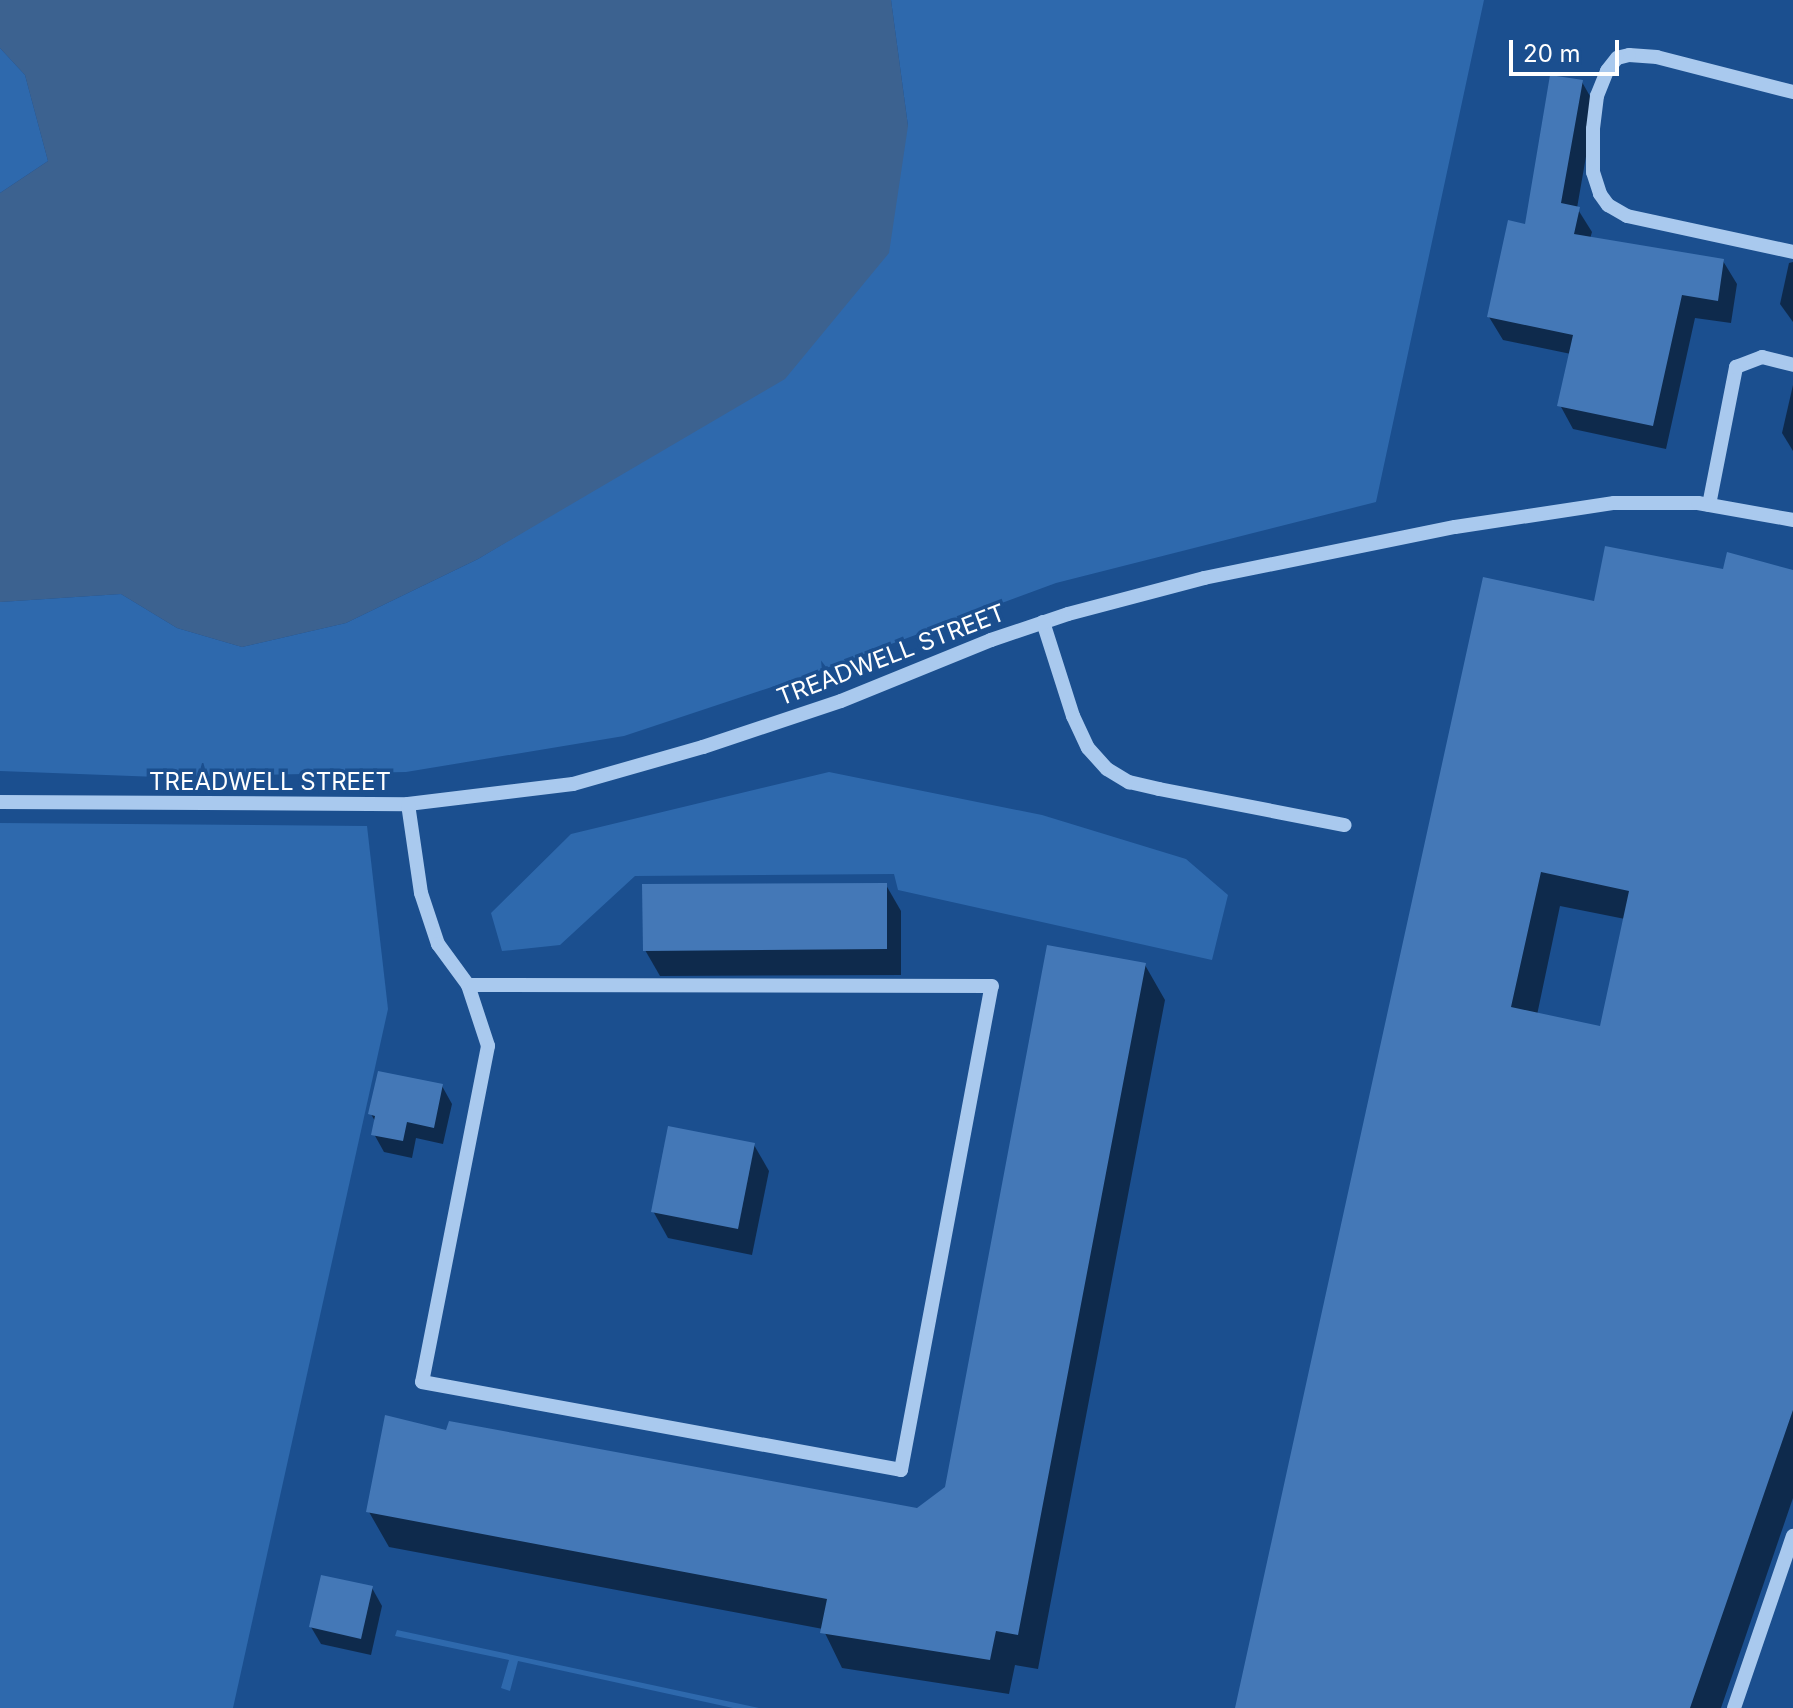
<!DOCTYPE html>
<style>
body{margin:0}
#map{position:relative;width:1793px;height:1708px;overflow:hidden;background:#1b4f8f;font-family:Inter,sans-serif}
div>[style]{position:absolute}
.green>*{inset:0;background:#2e69ad}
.water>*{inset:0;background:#3c6290}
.shadow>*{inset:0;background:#0007}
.building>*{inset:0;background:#4478b7}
.minor>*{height:14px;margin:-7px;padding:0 7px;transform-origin:7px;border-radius:7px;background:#a9c9ee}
span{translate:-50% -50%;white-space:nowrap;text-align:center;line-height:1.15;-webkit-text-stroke:7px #1b4f8f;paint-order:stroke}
.street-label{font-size:24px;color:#fff}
.scale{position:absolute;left:1509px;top:40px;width:110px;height:36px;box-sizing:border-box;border:4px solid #fff;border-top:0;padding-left:10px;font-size:24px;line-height:28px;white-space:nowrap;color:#fff;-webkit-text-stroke:6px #1b4f8f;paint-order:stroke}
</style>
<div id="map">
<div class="green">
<div style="clip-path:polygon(891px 0,1484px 0,1376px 502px,1056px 583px,802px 677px,624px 736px,406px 772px,158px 777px,0 771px,0 602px,121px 594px,177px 628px,242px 647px,346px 623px,478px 559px,608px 481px,908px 126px)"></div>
<div style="clip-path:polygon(0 48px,25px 75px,48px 161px,0 193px)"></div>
<div style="clip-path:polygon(829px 772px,1042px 815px,1186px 859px,1228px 895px,1212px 960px,898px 890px,894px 874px,635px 876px,560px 945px,502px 951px,491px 913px,571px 834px)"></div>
<div style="clip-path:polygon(0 823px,367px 826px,388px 1009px,233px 1708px,0 1708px)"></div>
<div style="clip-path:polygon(397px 1630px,759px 1708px,733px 1708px,518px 1661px,510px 1691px,501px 1688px,509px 1660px,395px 1636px)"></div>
</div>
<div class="water">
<div style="clip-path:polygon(0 0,891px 0,908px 126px,889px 253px,785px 379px,478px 559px,346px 623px,242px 647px,177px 628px,121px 594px,0 602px,0 193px,48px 161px,25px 75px,0 48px)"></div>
</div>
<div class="shadow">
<div style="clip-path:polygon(1582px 82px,1595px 105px,1577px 208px,1592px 232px,1590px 239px,1723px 261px,1737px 284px,1731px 323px,1695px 318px,1666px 449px,1573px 429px,1560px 405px,1571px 354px,1503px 340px,1489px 317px)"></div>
<div style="clip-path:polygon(1793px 262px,1793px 322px,1780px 304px,1789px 263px)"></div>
<div style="clip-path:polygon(1793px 385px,1793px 451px,1782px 433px)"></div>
<div style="clip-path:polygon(evenodd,1725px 572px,1793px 572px,1793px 1498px,1721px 1708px,1238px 1708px,1596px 604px,1725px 572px,1560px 906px,1625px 919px,1601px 1029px,1537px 1015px,1560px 906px)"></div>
<div style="clip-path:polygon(886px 885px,901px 911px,901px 975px,660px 976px,645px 950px)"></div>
<div style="clip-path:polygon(1145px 965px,1165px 1000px,1038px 1669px,1015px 1665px,1009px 1694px,842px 1668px,823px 1629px,389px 1547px,369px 1512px,447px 1432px,917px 1510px,947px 1488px)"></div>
<div style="clip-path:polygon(442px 1086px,452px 1104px,443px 1144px,416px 1138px,412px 1158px,384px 1152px,374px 1134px,376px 1123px,371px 1114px)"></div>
<div style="clip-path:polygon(754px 1145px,769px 1171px,752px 1255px,668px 1238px,653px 1211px)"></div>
<div style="clip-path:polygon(372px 1588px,382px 1606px,371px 1655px,321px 1644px,311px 1627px)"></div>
</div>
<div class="building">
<div style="clip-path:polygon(1550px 75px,1583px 80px,1561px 203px,1580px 207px,1574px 234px,1724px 259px,1718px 301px,1682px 295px,1653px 426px,1557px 406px,1573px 335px,1487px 317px,1508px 220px,1525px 224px)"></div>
<div style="clip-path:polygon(evenodd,1605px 546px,1723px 569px,1727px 552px,1793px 570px,1793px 1410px,1690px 1708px,1235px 1708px,1483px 577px,1594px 601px,1605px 546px,1541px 872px,1629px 891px,1600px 1026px,1511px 1007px,1541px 872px)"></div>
<div style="clip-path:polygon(887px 883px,887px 949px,643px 951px,642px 884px)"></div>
<div style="clip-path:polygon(1047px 945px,1146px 963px,1018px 1635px,996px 1631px,990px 1660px,820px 1633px,827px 1599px,366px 1512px,385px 1415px,446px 1430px,449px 1421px,917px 1508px,945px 1487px)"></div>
<div style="clip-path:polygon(378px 1071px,443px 1084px,434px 1128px,407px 1122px,403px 1141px,371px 1135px,375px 1116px,368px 1114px)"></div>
<div style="clip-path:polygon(668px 1126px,755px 1143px,738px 1229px,651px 1212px)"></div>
<div style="clip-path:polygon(321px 1575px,373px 1586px,361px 1639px,309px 1627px)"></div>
</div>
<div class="minor">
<div style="left:1793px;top:92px;width:140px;rotate:-165.6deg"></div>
<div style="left:1657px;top:57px;width:28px;rotate:-176deg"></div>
<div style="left:1629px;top:55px;width:12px;rotate:166deg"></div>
<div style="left:1617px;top:58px;width:16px;rotate:128deg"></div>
<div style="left:1607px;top:71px;width:27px;rotate:112deg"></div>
<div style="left:1597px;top:96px;width:33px;rotate:97deg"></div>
<div style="left:1593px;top:129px;width:43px;rotate:90deg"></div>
<div style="left:1593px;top:172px;width:23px;rotate:72deg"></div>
<div style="left:1600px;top:194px;width:14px;rotate:54deg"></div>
<div style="left:1608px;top:205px;width:22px;rotate:30deg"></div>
<div style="left:1627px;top:216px;width:170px;rotate:12.2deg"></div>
<div style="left:1709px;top:505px;width:141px;rotate:-78.9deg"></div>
<div style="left:1736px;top:367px;width:28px;rotate:-21deg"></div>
<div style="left:1762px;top:357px;width:32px;rotate:14deg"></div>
<div style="left:1043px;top:622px;width:99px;rotate:72.3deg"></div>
<div style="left:1073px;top:716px;width:35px;rotate:65deg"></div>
<div style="left:1088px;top:748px;width:28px;rotate:48deg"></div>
<div style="left:1107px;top:769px;width:26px;rotate:31deg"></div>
<div style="left:1129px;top:782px;width:31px;rotate:13deg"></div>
<div style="left:1159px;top:789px;width:189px;rotate:11deg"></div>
<div style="left:0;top:802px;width:408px;rotate:0.3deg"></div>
<div style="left:408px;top:804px;width:166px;rotate:-6.9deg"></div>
<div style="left:573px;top:784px;width:135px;rotate:-15.9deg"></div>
<div style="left:703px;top:747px;width:145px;rotate:-18.4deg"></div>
<div style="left:841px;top:701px;width:162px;rotate:-22.1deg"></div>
<div style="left:991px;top:640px;width:81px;rotate:-18.7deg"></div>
<div style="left:1068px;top:614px;width:141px;rotate:-14.8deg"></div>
<div style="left:1204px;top:578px;width:256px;rotate:-11.5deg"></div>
<div style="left:1455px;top:527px;width:161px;rotate:-8.6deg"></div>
<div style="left:1614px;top:503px;width:84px"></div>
<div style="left:1698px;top:503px;width:97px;rotate:10.1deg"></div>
<div style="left:408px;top:804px;width:90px;rotate:81.7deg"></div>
<div style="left:421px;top:893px;width:54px;rotate:71.6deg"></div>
<div style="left:438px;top:944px;width:51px;rotate:53.8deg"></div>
<div style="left:468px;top:985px;width:64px;rotate:71.8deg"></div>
<div style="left:488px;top:1046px;width:342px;rotate:101.1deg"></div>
<div style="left:422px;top:1382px;width:487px;rotate:10.4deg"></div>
<div style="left:901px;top:1470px;width:492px;rotate:-79.4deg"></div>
<div style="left:992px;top:986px;width:524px;rotate:-179.89deg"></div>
<div style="left:1734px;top:1708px;width:182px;rotate:-71.1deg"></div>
</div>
<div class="street-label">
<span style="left:891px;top:655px;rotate:-21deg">TREADWELL STREET</span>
<span style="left:270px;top:782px">TREADWELL STREET</span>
</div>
<div class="scale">20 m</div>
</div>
